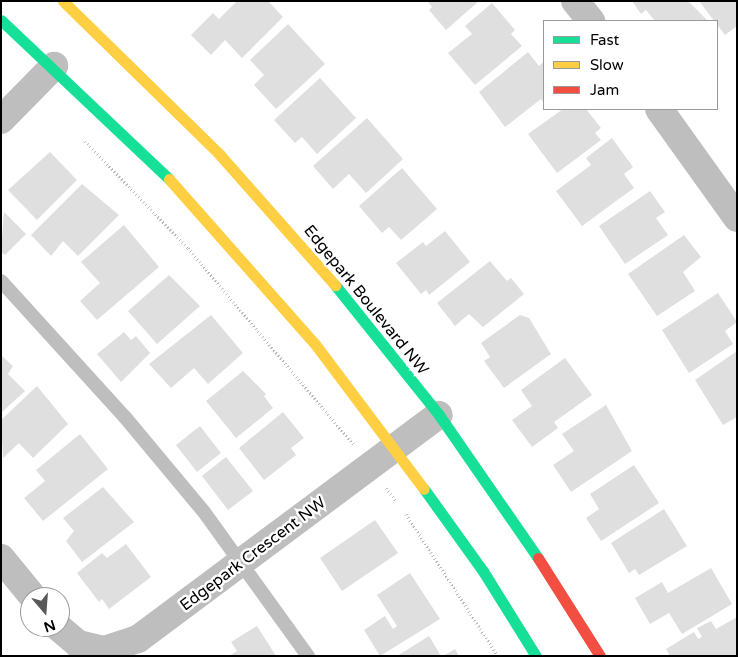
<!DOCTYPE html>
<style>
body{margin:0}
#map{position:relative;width:738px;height:657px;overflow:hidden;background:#fff;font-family:"Varela Round",sans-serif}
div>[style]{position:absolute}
.building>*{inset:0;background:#dfdfdf}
.path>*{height:3px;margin-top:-1.5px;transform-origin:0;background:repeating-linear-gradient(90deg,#b9b9b9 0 1px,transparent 0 3.5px)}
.lane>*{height:14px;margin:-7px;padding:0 7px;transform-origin:7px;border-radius:7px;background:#bebebe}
.street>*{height:28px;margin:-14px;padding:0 14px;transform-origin:14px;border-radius:14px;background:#bebebe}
.fast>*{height:11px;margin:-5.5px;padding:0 5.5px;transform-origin:5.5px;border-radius:5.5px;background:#16e098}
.slow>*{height:11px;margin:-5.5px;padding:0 5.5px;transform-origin:5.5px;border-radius:5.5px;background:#ffcf43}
.jam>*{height:11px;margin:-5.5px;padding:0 5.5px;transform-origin:5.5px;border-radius:5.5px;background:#f24e42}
span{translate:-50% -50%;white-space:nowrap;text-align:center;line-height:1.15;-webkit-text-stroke:5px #fff;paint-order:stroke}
.street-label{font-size:16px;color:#000}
.frame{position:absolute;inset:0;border:2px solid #000;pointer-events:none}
.legend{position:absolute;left:543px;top:20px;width:175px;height:90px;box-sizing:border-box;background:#fff;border:1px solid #999;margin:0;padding:6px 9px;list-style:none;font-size:15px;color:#000}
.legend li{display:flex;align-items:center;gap:10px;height:25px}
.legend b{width:25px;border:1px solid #999}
.north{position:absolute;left:20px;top:587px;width:50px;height:50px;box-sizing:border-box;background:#fff;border:1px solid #999;border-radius:50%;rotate:162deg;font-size:14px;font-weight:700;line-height:20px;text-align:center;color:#000}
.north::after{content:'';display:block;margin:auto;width:18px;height:22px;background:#595959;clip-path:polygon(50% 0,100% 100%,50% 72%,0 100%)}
</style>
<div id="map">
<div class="building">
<div style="clip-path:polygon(237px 1px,268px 1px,283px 17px,242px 58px,225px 40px,211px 55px,191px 35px,213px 13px,219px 19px)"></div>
<div style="clip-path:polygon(427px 1px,479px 1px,446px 30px,429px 10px,432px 7px)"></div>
<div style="clip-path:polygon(632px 1px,688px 1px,708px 21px,655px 21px,646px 10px,641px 14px)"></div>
<div style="clip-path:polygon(699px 1px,737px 1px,737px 26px,725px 35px)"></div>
<div style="clip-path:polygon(492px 3px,515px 30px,511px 34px,522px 46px,475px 85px,448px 53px,472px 34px,465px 26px)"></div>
<div style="clip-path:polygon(288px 24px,325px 64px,276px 109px,254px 85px,264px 75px,250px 60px)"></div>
<div style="clip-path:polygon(528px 52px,539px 66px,544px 61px,544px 103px,541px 99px,505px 127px,479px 92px)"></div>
<div style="clip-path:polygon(320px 78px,356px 118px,317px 154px,302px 137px,295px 143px,274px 120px)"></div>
<div style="clip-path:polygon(563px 109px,586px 109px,601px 128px,595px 133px,601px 140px,557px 173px,528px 134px)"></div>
<div style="clip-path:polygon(367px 118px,403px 159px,366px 193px,349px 174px,333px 189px,313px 166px)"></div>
<div style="clip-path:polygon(612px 138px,633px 167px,624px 174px,634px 188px,582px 226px,556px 191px,591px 165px,586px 158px)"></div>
<div style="clip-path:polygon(50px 152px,77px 180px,37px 220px,8px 190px)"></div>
<div style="clip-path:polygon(402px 168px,437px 209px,401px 240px,389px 227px,382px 233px,359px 206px)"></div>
<div style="clip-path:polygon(82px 184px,119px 215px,78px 256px,63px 241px,51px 256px,31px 235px)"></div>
<div style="clip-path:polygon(650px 191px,665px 212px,656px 218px,668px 235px,625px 264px,599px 226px)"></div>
<div style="clip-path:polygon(4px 212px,26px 234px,5px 255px,1px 252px)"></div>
<div style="clip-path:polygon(124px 225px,159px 267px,97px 320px,80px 301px,100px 283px,81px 262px)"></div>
<div style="clip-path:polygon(445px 231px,470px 262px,429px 295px,426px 290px,421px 294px,396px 263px,423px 242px,426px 246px)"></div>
<div style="clip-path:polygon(684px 235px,701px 257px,683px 272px,695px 291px,657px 316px,628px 274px)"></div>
<div style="clip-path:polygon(490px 261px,507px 281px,511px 278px,524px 294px,483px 327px,469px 314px,455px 326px,437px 303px)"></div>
<div style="clip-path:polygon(169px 275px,200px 306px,157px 344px,128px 311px)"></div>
<div style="clip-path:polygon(718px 293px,737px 322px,725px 331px,733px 344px,689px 373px,662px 330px)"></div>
<div style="clip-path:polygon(211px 315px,243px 353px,208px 384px,194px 368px,171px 388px,149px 364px)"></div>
<div style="clip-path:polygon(520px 315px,529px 318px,551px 354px,504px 388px,484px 361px,490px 357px,481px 343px)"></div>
<div style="clip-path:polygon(124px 332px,131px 340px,136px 336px,150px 353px,121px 382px,97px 354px)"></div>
<div style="clip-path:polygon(737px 351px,737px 417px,723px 425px,695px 380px)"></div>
<div style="clip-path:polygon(1px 355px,13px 366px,8px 374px,25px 391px,1px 413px)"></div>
<div style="clip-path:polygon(565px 358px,592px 395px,554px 422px,558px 428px,532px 447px,512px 420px,532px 406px,521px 390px)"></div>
<div style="clip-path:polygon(243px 371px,266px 394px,264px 396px,273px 408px,236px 438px,206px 401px)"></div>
<div style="clip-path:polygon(37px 386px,68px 424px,33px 458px,19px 443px,3px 458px,1px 420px)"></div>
<div style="clip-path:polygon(606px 405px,632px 451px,571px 492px,553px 465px,574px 451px,562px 434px)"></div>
<div style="clip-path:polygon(283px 412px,304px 438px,291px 448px,296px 455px,264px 480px,239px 448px)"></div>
<div style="clip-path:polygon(200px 426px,221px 453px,197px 472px,176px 445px)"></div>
<div style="clip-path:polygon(80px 434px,108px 469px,43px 521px,24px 498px,45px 481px,36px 470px)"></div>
<div style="clip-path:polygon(226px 457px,253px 491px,228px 510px,202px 476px)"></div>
<div style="clip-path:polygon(634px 465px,659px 503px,601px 541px,586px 518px,599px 509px,590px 494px)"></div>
<div style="clip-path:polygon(103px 487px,134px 522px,82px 562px,66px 541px,74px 531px,63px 518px)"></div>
<div style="clip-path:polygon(664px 509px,687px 546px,639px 575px,635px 569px,629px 573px,611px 543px)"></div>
<div style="clip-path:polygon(375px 520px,398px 553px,342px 591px,320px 558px)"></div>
<div style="clip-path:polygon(126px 544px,151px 577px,109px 609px,102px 599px,99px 602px,77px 573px,102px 553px,107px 558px)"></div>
<div style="clip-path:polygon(711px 568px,732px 604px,682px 634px,669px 613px,650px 624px,635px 598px,662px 582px,668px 593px)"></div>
<div style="clip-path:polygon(410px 573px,440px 619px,380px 656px,364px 630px,385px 616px,393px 629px,397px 626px,377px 595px)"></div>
<div style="clip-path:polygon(737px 617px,737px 656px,670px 656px,666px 649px,694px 632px,698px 639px,702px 637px,697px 628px,711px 621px,716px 629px)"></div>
<div style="clip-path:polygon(257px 626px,276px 656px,229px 656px,237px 651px,231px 642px)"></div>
<div style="clip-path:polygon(429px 636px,441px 656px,397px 656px)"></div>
<div style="clip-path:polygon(455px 649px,459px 656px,443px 656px)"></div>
</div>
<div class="path">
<div style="left:85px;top:141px;width:149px;rotate:46.1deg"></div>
<div style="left:188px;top:248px;width:258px;rotate:49.9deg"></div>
<div style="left:386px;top:488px;width:16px;rotate:52deg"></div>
<div style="left:406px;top:514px;width:169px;rotate:57.1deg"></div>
</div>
<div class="lane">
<div style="left:1px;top:281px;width:183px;rotate:47.7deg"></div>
<div style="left:124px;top:416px;width:125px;rotate:50.2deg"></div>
<div style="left:204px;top:512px;width:178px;rotate:54.2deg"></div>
</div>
<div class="street">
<div style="left:575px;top:1px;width:26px;rotate:51deg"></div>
<div style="left:659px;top:109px;width:134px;rotate:54.4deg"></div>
<div style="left:1px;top:120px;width:76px;rotate:-45.5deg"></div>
<div style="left:1px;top:558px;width:50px;rotate:50.6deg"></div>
<div style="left:58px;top:627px;width:26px;rotate:40deg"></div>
<div style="left:78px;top:644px;width:27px;rotate:13deg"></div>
<div style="left:104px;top:650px;width:36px;rotate:-18deg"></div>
<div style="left:138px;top:639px;width:375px;rotate:-36.7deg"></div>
</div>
<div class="fast">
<div style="left:1px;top:20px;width:231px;rotate:43.4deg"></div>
<div style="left:335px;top:285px;width:166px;rotate:51.3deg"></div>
<div style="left:439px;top:415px;width:174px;rotate:55.3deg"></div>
<div style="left:424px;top:489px;width:101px;rotate:54.3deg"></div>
<div style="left:483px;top:571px;width:100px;rotate:58.1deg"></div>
</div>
<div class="slow">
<div style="left:63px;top:1px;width:220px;rotate:44.4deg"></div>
<div style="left:220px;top:155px;width:174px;rotate:48.5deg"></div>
<div style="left:169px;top:179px;width:220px;rotate:48.5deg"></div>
<div style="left:315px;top:344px;width:181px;rotate:53.1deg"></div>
</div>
<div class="jam">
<div style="left:538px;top:558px;width:116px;rotate:57.7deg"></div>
</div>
<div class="street-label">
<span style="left:366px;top:300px;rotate:51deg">Edgepark Boulevard NW</span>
<span style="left:253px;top:554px;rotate:-37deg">Edgepark Crescent NW</span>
</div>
<div class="frame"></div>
<ul class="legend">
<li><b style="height:6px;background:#16e098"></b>Fast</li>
<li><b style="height:6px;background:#ffcf43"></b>Slow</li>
<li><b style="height:6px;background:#f24e42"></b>Jam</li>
</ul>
<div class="north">N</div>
</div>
